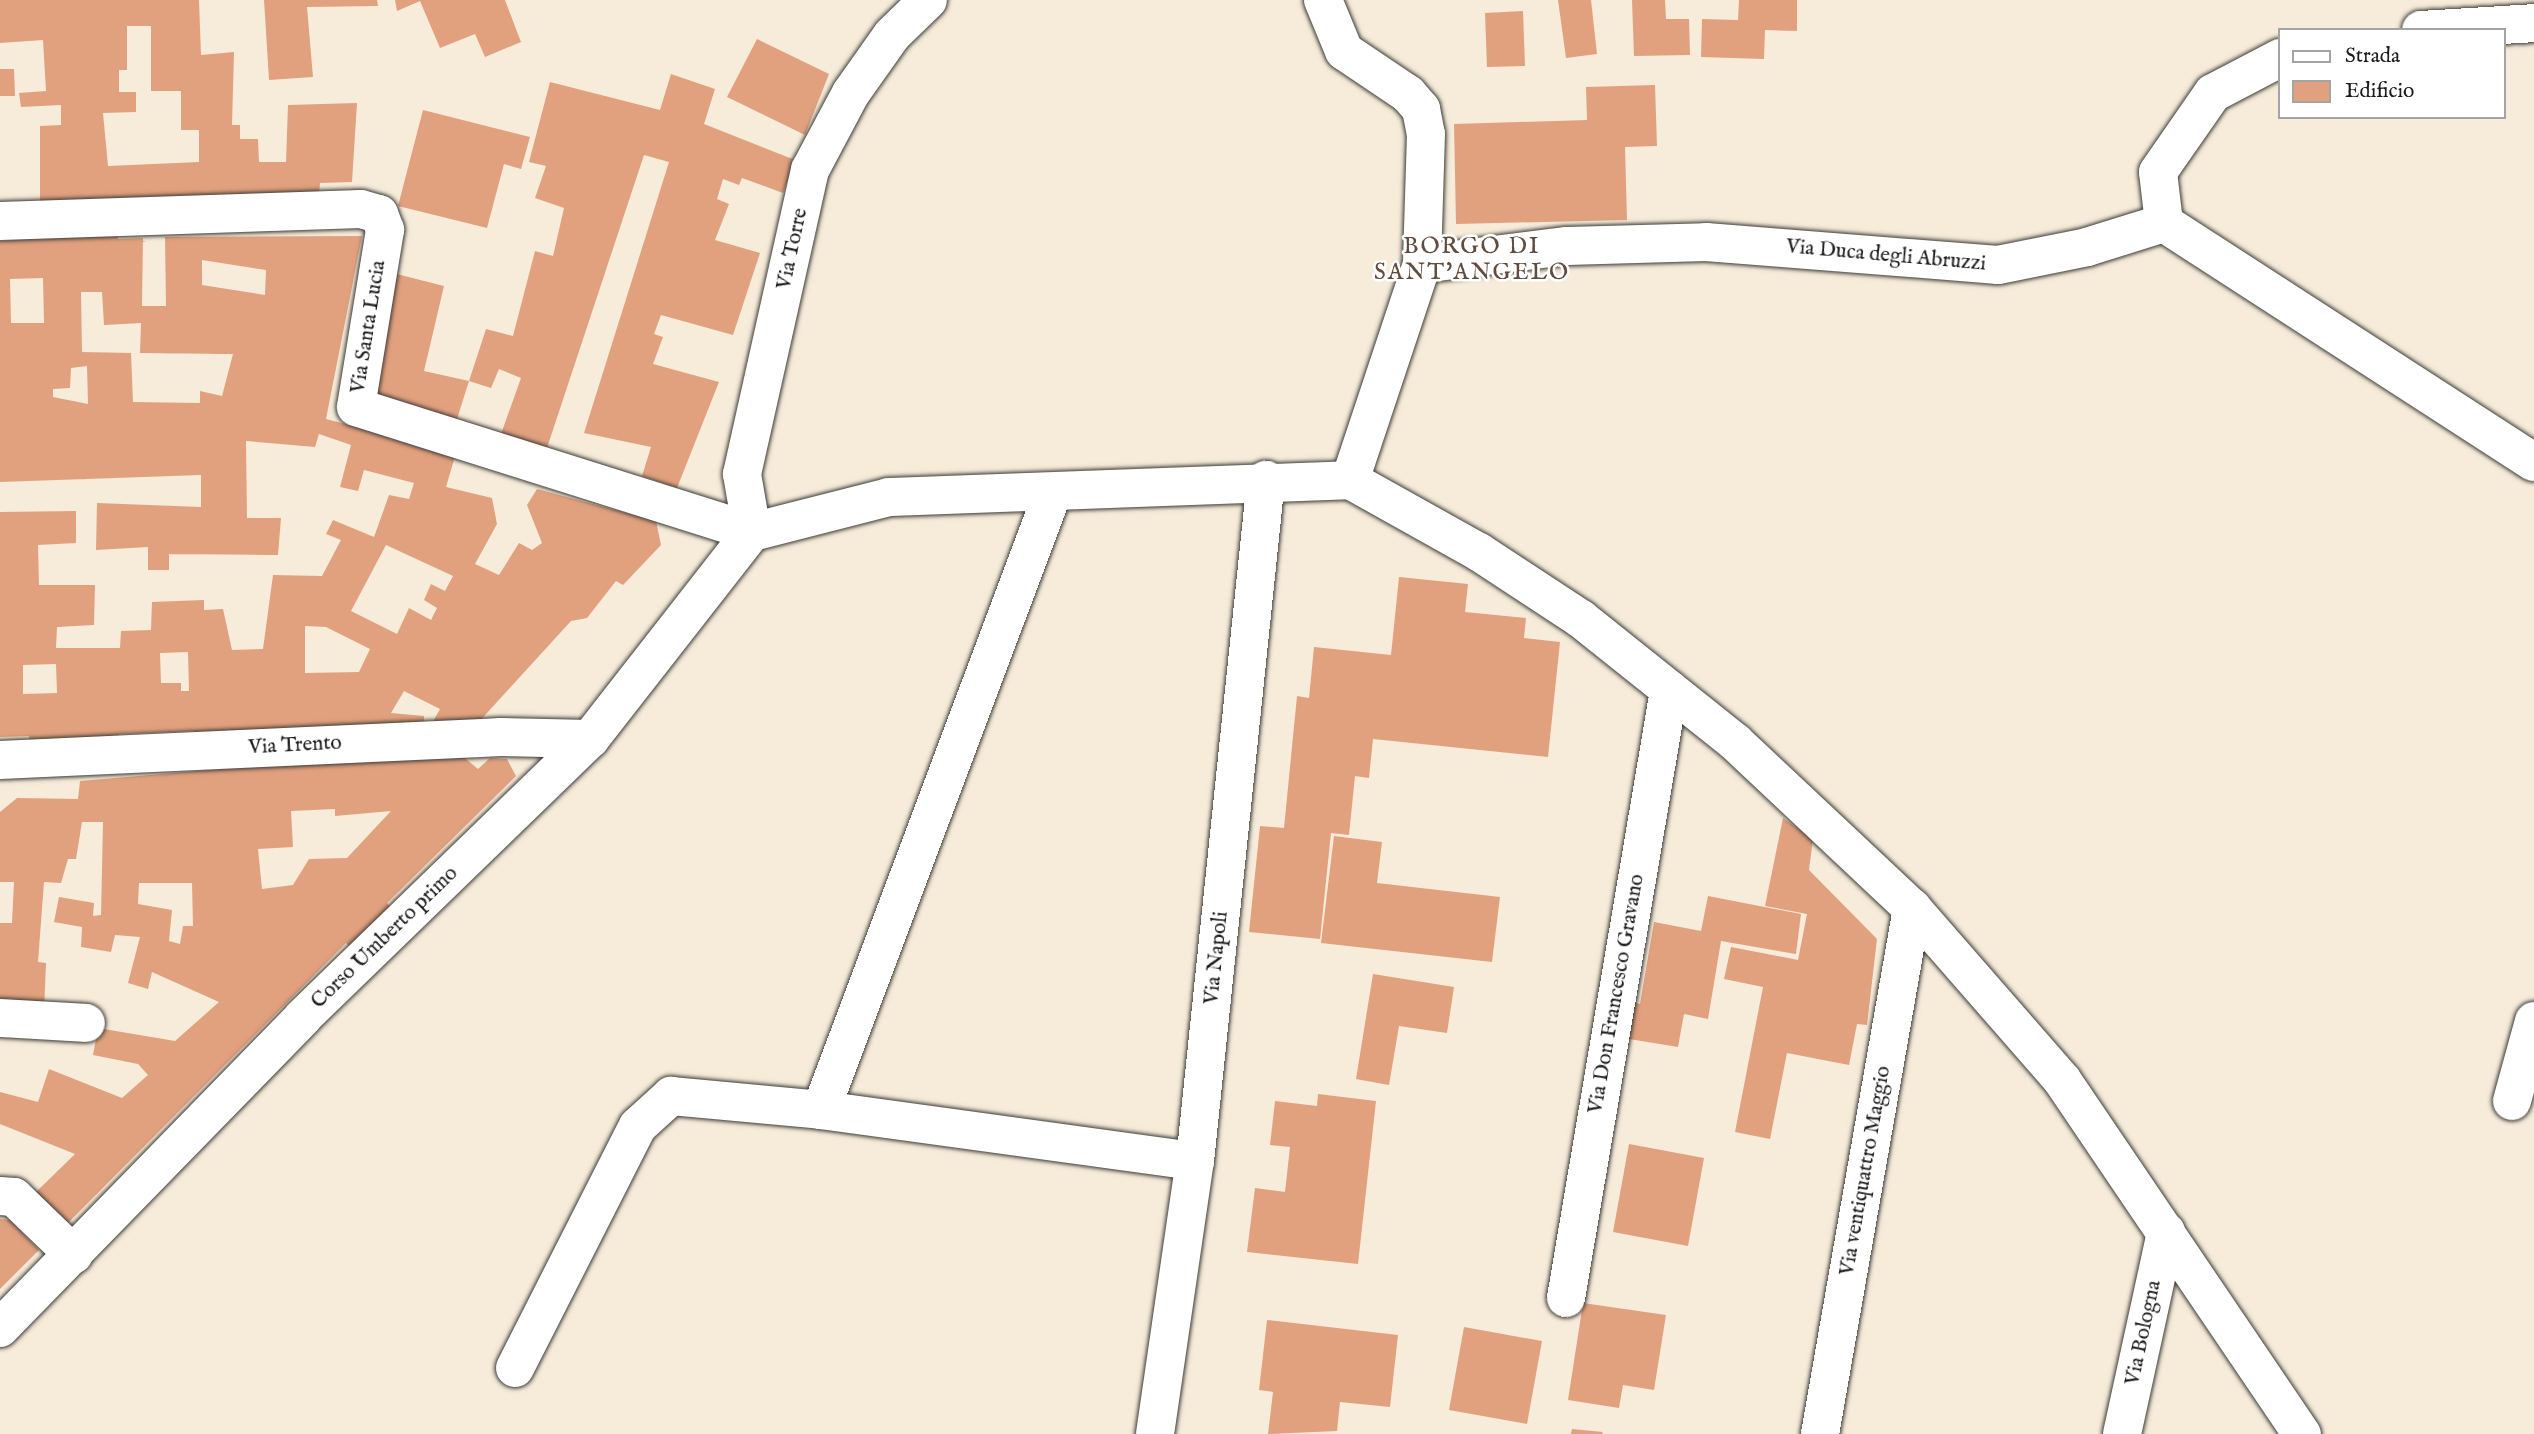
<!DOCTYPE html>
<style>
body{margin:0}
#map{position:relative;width:2534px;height:1434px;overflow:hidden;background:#f6ecd9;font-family:"IM FELL English",serif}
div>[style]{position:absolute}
.building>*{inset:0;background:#e2a17e}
.roads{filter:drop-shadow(0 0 2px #3d3b38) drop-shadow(0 0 2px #3d3b38)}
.minor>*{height:38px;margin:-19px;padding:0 19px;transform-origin:19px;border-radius:19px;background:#fff}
span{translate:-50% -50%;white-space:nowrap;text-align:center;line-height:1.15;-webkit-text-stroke:5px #fff;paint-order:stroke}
.street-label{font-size:21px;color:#1c1c1c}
.neighbourhood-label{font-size:23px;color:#614b3e;letter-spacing:2px}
.legend{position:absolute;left:2278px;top:28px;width:228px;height:91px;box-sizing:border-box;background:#fff;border:2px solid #a4a4a4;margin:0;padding:9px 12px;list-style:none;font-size:21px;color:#1c1c1c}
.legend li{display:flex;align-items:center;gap:14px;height:35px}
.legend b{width:35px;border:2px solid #a4a4a4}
</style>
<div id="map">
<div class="building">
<div style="clip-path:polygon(evenodd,0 0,199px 0,201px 55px,234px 52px,232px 125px,240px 125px,240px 139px,258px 139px,259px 162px,286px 162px,288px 105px,357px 103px,352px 182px,320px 183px,319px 195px,40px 205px,40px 126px,61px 125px,61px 105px,21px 107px,19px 93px,46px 91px,43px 40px,0 43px,0 0,127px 26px,151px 26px,151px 91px,181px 91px,181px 130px,199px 130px,199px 162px,108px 166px,103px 113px,136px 112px,136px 92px,119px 92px,119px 70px,127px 70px,127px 26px)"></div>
<div style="clip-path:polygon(264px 0,377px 0,378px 6px,307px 7px,313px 77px,269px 80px)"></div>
<div style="clip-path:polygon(395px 0,505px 0,521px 42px,485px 57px,475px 34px,440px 48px,420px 1px,397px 11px)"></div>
<div style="clip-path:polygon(1558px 0,1591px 0,1597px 54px,1566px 58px)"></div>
<div style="clip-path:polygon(1632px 0,1665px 0,1666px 19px,1689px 19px,1690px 55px,1634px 56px)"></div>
<div style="clip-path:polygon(1739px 0,1797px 0,1797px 31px,1765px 30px,1764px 59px,1701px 57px,1702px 19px,1738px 20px)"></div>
<div style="clip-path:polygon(1523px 11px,1525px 66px,1487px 67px,1485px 13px)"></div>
<div style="clip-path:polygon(757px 39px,829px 74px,805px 135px,727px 97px)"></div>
<div style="clip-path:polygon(0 69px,14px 69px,15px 96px,0 96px)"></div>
<div style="clip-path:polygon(671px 74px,715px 89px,704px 124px,795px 160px,783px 193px,742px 178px,739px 185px,723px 179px,717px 199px,729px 204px,715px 240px,760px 253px,733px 335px,661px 315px,654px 334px,663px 337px,653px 364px,719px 382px,677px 488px,642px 476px,651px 447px,584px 433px,669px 162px,644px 155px,546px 451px,501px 434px,521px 378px,499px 369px,491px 388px,469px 381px,486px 329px,513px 336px,535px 251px,553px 256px,564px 208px,535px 198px,546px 166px,529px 162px,550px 82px,660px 110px)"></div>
<div style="clip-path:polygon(1655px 85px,1657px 146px,1625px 147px,1627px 220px,1456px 224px,1454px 124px,1587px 120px,1586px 87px)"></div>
<div style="clip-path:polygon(423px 110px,530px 137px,521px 169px,504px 164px,487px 228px,398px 206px)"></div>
<div style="clip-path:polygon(evenodd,118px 233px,118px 239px,143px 238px,142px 306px,166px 306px,165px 237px,362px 236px,326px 419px,456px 453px,446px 487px,492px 498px,497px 524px,475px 564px,499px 575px,519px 543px,532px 550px,542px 543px,527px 505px,537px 489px,656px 521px,661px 545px,623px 585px,616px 581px,587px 618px,571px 621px,476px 725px,430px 727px,440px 709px,404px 691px,391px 713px,424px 716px,424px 727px,194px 738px,194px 731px,119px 734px,119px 741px,29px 745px,29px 736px,0 737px,0 512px,76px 511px,76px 543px,38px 545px,39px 585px,95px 585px,94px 625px,57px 627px,56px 648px,120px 648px,121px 631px,151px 630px,152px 602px,204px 600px,204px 610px,223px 609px,232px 650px,263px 649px,273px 575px,322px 576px,341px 540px,326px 534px,333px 520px,374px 537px,389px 495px,409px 499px,414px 483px,364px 470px,358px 491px,340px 487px,351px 445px,319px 434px,315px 447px,246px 441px,247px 518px,281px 518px,278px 555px,169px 554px,169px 570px,148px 570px,148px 547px,96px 550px,97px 503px,201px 507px,201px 475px,0 482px,0 241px,118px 233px,202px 260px,266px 270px,265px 295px,202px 285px,202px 260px,118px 233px,43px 278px,44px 323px,11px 323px,10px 279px,43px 278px,118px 233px,81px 292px,102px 292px,104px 325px,141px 323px,140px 353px,233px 354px,222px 396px,200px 391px,200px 403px,133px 402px,131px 353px,82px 352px,81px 292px,118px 233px,87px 366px,88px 404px,53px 397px,53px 389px,70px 388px,71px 368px,87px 366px,118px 233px,386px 545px,453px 576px,445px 591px,431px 584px,424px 600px,437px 608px,431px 620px,409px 608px,397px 634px,351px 611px,386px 545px,118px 233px,305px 626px,326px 627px,370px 649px,359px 672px,305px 673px,305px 626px,118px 233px,188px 652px,189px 691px,181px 691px,181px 683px,161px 683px,160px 653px,188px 652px,118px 233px,56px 664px,57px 693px,23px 694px,23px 665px,56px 664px)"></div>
<div style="clip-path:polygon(385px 271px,444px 286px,424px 371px,469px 381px,456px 422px,364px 400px)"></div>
<div style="clip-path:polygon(1399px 577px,1468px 584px,1465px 612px,1526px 618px,1524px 638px,1560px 642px,1548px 757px,1373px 739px,1369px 778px,1355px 776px,1349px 835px,1331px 833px,1320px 939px,1249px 932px,1260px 826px,1284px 828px,1297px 696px,1309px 698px,1314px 647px,1391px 655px)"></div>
<div style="clip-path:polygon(evenodd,454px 749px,478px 769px,490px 758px,507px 759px,516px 776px,387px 903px,394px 910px,353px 950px,346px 943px,64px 1227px,33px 1195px,75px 1154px,0 1124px,0 1092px,38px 1102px,49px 1069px,122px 1098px,148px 1075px,138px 1064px,93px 1055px,98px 1028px,175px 1041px,219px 1002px,152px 972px,148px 989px,128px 983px,140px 937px,115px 935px,111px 952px,81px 947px,82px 927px,54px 922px,59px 897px,94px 903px,93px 916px,101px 915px,103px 822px,82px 822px,76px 859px,68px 859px,61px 883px,44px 882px,38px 962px,46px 963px,44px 1012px,0 1009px,0 923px,12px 923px,14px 882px,0 882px,0 812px,17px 798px,78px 799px,80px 781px,454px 749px,335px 809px,335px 816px,391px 811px,347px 858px,309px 859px,293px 885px,262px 889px,258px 849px,293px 847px,291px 811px,335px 809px,454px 749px,139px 883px,192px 883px,193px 926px,183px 926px,180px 944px,169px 941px,172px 910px,138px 904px,139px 883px)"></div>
<div style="clip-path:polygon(1783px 818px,1813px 839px,1809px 870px,1877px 939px,1867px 1025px,1857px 1024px,1849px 1065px,1787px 1053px,1770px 1139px,1735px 1132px,1763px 987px,1724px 979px,1731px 947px,1798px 960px,1807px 914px,1765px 906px)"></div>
<div style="clip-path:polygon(1334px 836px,1382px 842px,1377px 883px,1500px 897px,1492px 962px,1321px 943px)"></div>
<div style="clip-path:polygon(1708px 896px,1801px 914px,1796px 954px,1721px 941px,1708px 1019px,1684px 1014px,1678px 1047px,1623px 1038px,1629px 1002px,1640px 1004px,1654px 922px,1701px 931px)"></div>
<div style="clip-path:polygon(1373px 974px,1454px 987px,1447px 1033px,1399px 1026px,1389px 1085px,1356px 1079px)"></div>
<div style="clip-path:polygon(1318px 1094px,1376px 1101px,1358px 1264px,1247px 1252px,1255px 1188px,1285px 1192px,1290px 1147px,1270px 1145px,1275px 1101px,1317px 1106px)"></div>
<div style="clip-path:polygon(1629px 1144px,1704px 1158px,1688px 1246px,1613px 1232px)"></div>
<div style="clip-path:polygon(0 1219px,10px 1220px,39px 1250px,0 1289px)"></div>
<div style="clip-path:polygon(1583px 1303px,1666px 1315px,1654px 1390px,1623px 1385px,1619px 1408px,1568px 1400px)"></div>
<div style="clip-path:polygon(1267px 1320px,1398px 1335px,1390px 1407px,1340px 1402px,1337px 1431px,1268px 1434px,1273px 1392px,1259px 1390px)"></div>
<div style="clip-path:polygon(1464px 1327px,1542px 1341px,1527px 1424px,1449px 1410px)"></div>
<div style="clip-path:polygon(1572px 1429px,1603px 1432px,1602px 1434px,1571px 1434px)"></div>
</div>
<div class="roads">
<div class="minor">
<div style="left:1323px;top:0;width:55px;rotate:67.6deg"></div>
<div style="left:1344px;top:51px;width:77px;rotate:33.9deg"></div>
<div style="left:1408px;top:94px;width:20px;rotate:49deg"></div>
<div style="left:1421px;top:109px;width:25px;rotate:79deg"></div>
<div style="left:1426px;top:134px;width:130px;rotate:91.8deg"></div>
<div style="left:1422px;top:264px;width:228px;rotate:108.4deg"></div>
<div style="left:2421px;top:30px;width:113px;rotate:-3.5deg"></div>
<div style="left:0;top:221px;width:361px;rotate:-1.9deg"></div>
<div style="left:361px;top:209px;width:19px;rotate:16deg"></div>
<div style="left:379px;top:214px;width:17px;rotate:69deg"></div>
<div style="left:385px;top:230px;width:179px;rotate:99.3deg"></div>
<div style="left:356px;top:407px;width:415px;rotate:17.5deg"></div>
<div style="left:2164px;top:223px;width:440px;rotate:32.9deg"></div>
<div style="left:1422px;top:264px;width:146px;rotate:-7.1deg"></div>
<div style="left:1567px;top:246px;width:139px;rotate:-1.6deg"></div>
<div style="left:1706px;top:242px;width:293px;rotate:4.5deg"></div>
<div style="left:1998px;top:265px;width:91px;rotate:-11.4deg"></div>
<div style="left:2087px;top:247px;width:81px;rotate:-17.3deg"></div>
<div style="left:2164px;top:223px;width:51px;rotate:-96.7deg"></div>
<div style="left:2158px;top:172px;width:96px;rotate:-55.2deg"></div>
<div style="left:2213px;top:93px;width:76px;rotate:-27.6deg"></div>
<div style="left:1052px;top:495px;width:657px;rotate:110.59deg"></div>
<div style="left:821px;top:1110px;width:377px;rotate:7.8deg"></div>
<div style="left:752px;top:532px;width:141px;rotate:-14.3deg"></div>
<div style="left:889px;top:497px;width:461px;rotate:-2.1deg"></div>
<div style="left:1350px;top:480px;width:148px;rotate:29.2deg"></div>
<div style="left:1479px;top:552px;width:122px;rotate:33.3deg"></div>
<div style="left:1581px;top:619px;width:197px;rotate:38.6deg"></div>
<div style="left:1735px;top:742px;width:243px;rotate:43.2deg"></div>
<div style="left:1912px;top:908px;width:228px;rotate:48.9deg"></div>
<div style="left:2062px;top:1080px;width:428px;rotate:55.9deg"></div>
<div style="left:752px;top:532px;width:59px;rotate:-99.8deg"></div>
<div style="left:742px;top:474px;width:312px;rotate:-77.4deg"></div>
<div style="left:810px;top:170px;width:87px;rotate:-62deg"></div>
<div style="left:851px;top:93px;width:71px;rotate:-54.7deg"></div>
<div style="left:892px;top:35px;width:50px;rotate:-44.2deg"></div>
<div style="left:0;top:760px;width:502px;rotate:-2.63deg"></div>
<div style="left:501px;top:737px;width:89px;rotate:1.3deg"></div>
<div style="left:0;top:1018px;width:86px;rotate:3.3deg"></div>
<div style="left:2512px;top:1101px;width:83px;rotate:-74.6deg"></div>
<div style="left:0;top:1196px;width:14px;rotate:4deg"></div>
<div style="left:14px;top:1197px;width:83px;rotate:44deg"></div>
<div style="left:1566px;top:1298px;width:617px;rotate:-80.38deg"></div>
<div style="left:0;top:1328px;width:434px;rotate:-45.7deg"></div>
<div style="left:303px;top:1017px;width:400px;rotate:-44.1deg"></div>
<div style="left:590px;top:739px;width:263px;rotate:-52deg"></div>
<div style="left:515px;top:1368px;width:271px;rotate:-63.1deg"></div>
<div style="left:638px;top:1126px;width:45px;rotate:-42.3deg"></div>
<div style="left:671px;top:1096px;width:151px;rotate:5.3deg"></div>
<div style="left:1155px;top:1434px;width:276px;rotate:-81.7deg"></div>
<div style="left:1195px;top:1161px;width:685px;rotate:-84.05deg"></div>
<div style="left:1820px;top:1434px;width:534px;rotate:-80.08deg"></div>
<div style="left:2122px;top:1434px;width:207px;rotate:-77.7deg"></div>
</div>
</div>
<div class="street-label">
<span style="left:793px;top:249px;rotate:-78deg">Via Torre</span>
<span style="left:1886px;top:256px;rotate:5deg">Via Duca degli Abruzzi</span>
<span style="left:369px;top:327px;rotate:-81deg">Via Santa Lucia</span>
<span style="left:295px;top:746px;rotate:-3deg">Via Trento</span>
<span style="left:385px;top:938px;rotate:-44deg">Corso Umberto primo</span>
<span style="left:1217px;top:958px;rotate:-84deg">Via Napoli</span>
<span style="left:1617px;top:994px;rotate:-80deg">Via Don Francesco Gravano</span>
<span style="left:1866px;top:1171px;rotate:-80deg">Via ventiquattro Maggio</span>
<span style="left:2144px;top:1333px;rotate:-78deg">Via Bologna</span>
</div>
<div class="neighbourhood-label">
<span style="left:1472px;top:260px">BORGO DI<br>SANT'ANGELO</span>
</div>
<ul class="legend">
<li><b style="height:9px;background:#fff"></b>Strada</li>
<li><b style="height:19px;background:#e2a17e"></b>Edificio</li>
</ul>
</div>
